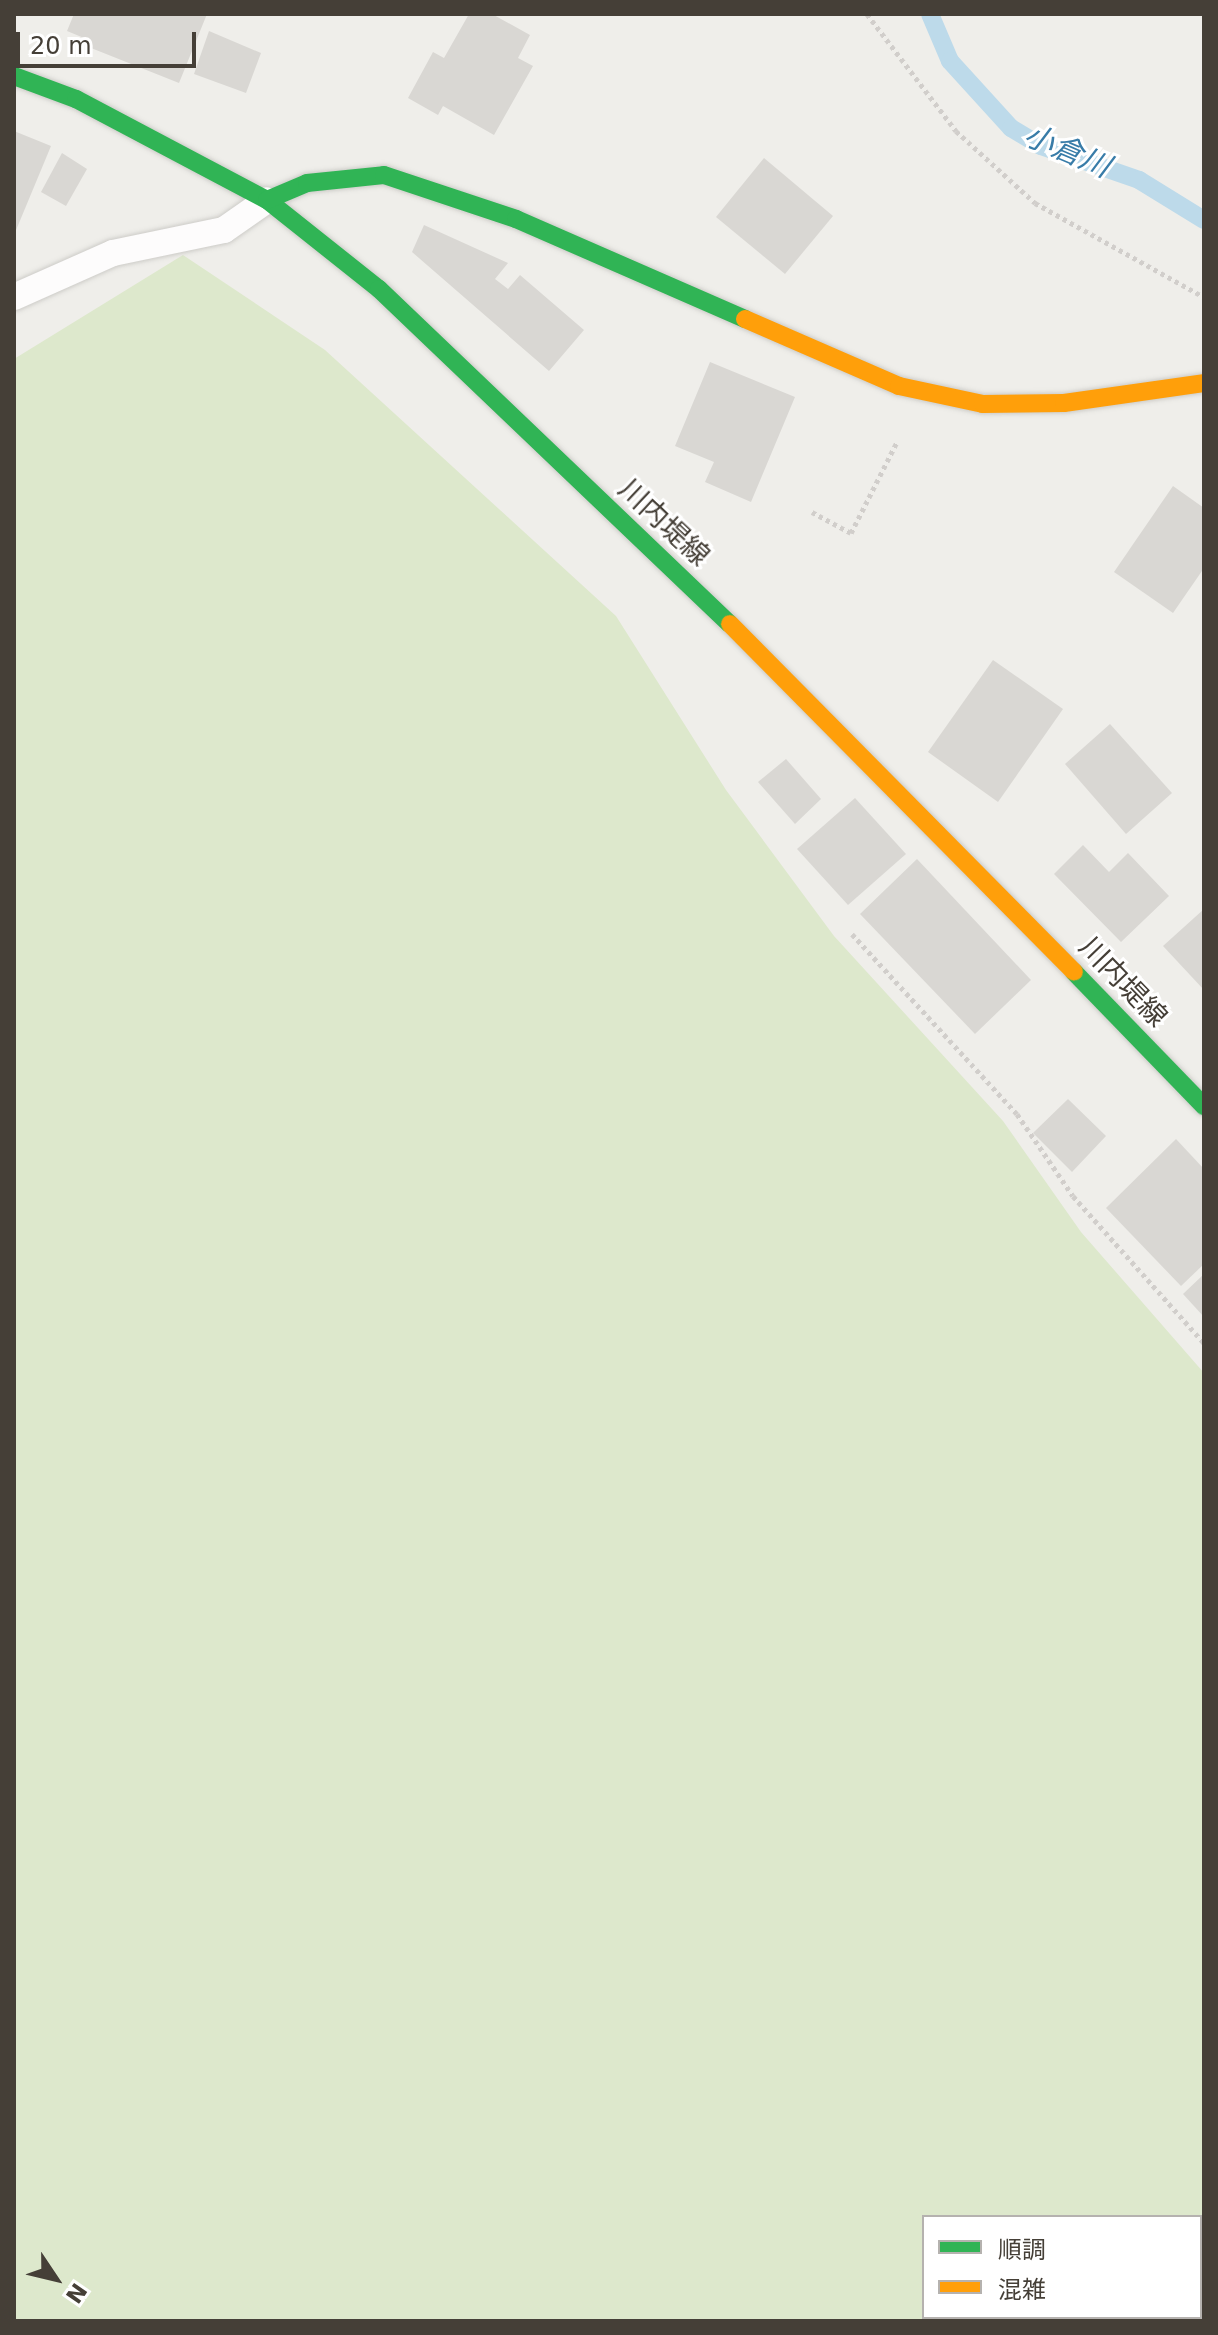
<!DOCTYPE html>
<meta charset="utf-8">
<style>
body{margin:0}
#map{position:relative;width:1218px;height:2335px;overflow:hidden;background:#efeeea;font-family:"DejaVu Sans","Noto Sans JP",sans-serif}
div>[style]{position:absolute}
.green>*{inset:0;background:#dde8cc}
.stream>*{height:18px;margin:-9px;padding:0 9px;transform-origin:9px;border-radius:9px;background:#bddaea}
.building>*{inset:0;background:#d9d7d3}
.path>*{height:5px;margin-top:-2.5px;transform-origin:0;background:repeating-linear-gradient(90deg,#d1cecb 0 4px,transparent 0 8px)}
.roads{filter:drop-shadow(0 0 2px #cdccc8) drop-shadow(0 0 2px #cdccc8)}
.lane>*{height:26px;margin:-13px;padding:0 13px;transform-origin:13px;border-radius:13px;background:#fdfcfc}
.fast>*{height:18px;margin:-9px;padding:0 9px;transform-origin:9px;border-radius:9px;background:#30b455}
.slow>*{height:18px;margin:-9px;padding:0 9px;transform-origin:9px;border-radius:9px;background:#ff9f0a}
span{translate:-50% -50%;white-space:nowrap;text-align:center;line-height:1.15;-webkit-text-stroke:6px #fff;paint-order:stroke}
.street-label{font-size:28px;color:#453f37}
.water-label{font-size:30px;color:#387ca8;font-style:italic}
.frame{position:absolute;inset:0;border:16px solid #453f37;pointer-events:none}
.legend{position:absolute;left:922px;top:2215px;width:280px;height:104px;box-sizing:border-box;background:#fff;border:2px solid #b5b2af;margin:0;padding:10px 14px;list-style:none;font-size:24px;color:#453f37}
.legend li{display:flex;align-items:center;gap:16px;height:40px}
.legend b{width:40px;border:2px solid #b5b2af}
.north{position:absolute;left:16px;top:2239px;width:80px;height:80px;-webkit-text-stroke:6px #fff;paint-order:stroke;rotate:125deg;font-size:22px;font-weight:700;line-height:32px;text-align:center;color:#453f37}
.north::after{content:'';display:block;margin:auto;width:28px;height:36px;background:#453f37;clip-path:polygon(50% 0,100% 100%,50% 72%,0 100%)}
.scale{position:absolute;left:16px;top:32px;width:180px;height:36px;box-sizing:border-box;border:4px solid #453f37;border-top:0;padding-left:10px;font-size:24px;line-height:28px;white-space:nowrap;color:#453f37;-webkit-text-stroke:6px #fff;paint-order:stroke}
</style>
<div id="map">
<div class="green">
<div style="clip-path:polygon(evenodd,183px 255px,325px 350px,616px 616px,726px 790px,834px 936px,1003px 1121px,1081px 1232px,1204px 1373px,1204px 2321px,14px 2321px,14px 359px,183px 255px,924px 2217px,1200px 2217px,1200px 2317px,924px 2317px,924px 2217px)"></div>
</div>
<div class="stream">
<div style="left:930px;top:14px;width:51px;rotate:66.9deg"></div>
<div style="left:950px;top:61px;width:91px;rotate:47.7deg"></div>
<div style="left:1011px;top:128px;width:35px;rotate:31deg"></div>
<div style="left:1041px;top:146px;width:104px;rotate:19.1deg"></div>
<div style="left:1139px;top:180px;width:76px;rotate:31.6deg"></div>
</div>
<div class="building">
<div style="clip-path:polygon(74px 14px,207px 14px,179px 83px,81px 44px,84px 38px,67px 31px)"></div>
<div style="clip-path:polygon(469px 14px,492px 14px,530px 35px,518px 58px,533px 66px,494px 135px,443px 106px,438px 115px,408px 98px,433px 52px,444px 58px)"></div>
<div style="clip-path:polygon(209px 31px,261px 53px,246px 93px,194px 74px)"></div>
<div style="clip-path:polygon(14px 131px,51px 146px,14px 235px)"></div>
<div style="clip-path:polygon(62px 153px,87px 169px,66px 206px,41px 192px)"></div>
<div style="clip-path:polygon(764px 158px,833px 216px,785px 274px,716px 217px)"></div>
<div style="clip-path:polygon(424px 225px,508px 263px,495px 279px,508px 289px,520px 275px,584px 330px,549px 371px,412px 252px)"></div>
<div style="clip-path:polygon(710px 362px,795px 397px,751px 502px,705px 482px,714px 462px,675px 446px)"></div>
<div style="clip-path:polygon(1173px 486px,1204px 508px,1204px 568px,1173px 613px,1114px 572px)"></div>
<div style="clip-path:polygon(993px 660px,1063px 709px,998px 802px,928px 752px)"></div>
<div style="clip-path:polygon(1110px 724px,1172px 793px,1126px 834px,1065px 764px)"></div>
<div style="clip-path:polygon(786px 759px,821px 799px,795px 824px,758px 782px)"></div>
<div style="clip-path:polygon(855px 798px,906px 854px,848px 905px,797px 849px)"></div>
<div style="clip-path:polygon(1083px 845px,1109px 872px,1128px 853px,1169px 896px,1121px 942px,1054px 874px)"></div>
<div style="clip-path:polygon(917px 859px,1031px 980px,975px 1034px,860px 914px)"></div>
<div style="clip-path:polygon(1204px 909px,1204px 990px,1163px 946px)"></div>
<div style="clip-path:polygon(1068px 1099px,1106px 1136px,1072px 1172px,1033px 1133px)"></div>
<div style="clip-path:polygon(1176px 1139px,1204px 1169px,1204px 1264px,1181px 1286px,1106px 1208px)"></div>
<div style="clip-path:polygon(1204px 1274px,1204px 1317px,1183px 1294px)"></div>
</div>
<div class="path">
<div style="left:867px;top:14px;width:147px;rotate:52.7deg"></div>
<div style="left:956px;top:131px;width:107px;rotate:42.3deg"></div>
<div style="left:1035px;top:203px;width:193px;rotate:29.1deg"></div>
<div style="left:812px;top:512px;width:44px;rotate:28.3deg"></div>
<div style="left:851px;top:533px;width:102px;rotate:-63.2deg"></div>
<div style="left:852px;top:934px;width:244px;rotate:47.5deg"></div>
<div style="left:1017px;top:1114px;width:99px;rotate:55.7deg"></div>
<div style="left:1073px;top:1196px;width:197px;rotate:48.3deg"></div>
</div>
<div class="roads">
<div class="lane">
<div style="left:14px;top:297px;width:108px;rotate:-24deg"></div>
<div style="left:113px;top:253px;width:113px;rotate:-11.7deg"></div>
<div style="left:224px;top:230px;width:52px;rotate:-34.9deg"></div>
</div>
<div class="fast">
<div style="left:14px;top:76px;width:66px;rotate:20.4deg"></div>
<div style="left:76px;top:99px;width:216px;rotate:27.9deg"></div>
<div style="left:267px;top:200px;width:143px;rotate:38.5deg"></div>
<div style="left:379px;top:289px;width:485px;rotate:43.7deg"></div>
<div style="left:267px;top:200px;width:43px;rotate:-23deg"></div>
<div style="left:307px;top:183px;width:77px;rotate:-5.9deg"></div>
<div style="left:384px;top:175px;width:139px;rotate:18.4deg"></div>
<div style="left:516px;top:219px;width:250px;rotate:23.6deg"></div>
<div style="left:1074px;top:972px;width:187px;rotate:45.9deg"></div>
</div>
<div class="slow">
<div style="left:745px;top:319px;width:168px;rotate:23.5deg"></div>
<div style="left:899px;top:386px;width:86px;rotate:12.1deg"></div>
<div style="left:983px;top:404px;width:81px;rotate:-0.7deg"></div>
<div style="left:1064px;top:403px;width:141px;rotate:-8.1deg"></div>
<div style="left:730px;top:624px;width:489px;rotate:45.3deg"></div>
</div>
</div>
<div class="street-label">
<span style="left:664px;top:523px;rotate:43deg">川内堤線</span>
<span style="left:1123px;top:982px;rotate:46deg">川内堤線</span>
</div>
<div class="water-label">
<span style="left:1067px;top:151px;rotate:23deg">小倉川</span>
</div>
<div class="frame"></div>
<ul class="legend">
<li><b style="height:10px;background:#30b455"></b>順調</li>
<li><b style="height:10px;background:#ff9f0a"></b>混雑</li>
</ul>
<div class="north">N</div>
<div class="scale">20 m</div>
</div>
